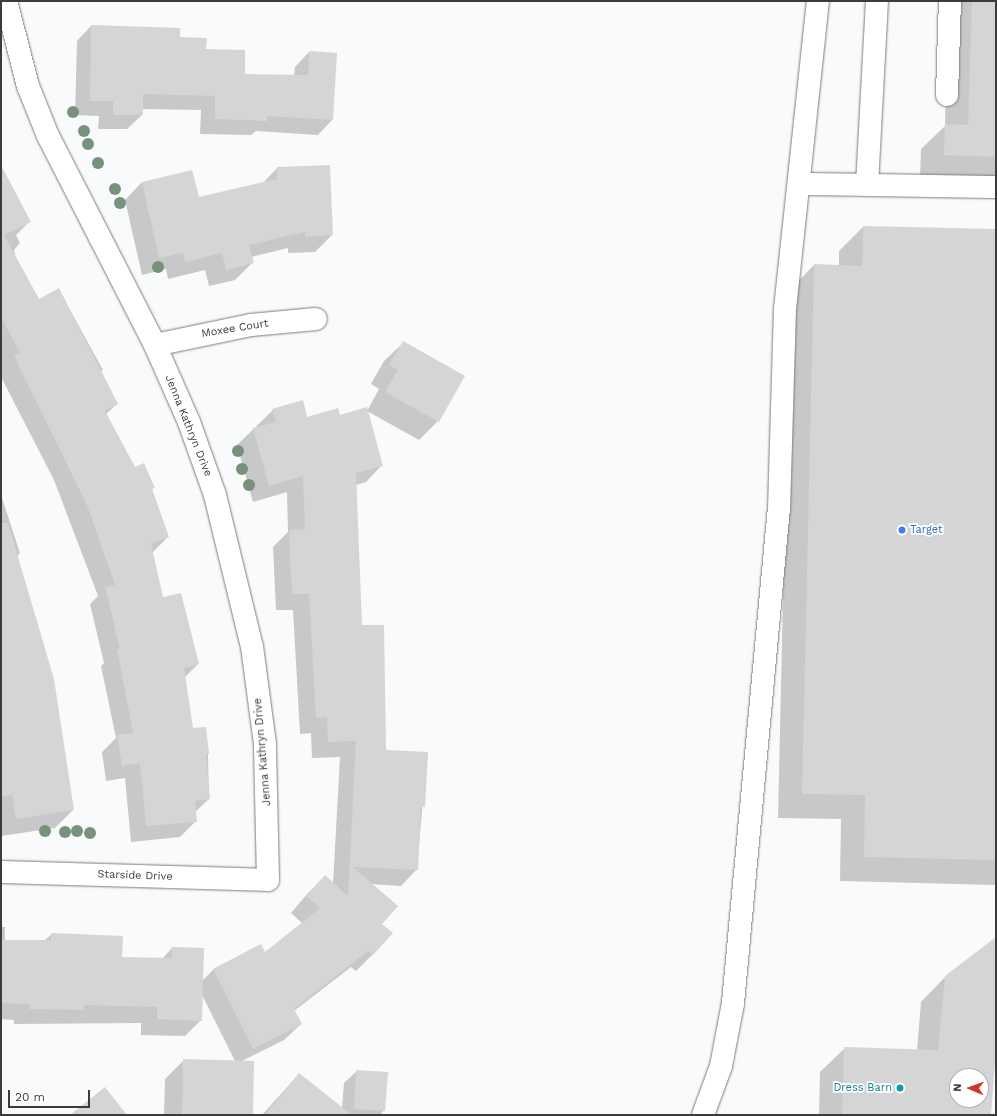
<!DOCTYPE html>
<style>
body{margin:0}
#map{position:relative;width:997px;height:1116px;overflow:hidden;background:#f9fafc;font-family:"Work Sans",sans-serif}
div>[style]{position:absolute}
.shadow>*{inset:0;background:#0003}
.building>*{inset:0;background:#d5d4d6}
.roads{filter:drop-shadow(0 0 1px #7a7c7e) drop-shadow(0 0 1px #7a7c7e)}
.minor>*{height:22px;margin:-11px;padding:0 11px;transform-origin:11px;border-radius:11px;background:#fff}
.trees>*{width:12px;height:12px;margin:-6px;border-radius:50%;background:#77917c}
.dots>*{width:11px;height:11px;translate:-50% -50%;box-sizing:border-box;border:2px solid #fff;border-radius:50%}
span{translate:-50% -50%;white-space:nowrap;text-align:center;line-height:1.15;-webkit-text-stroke:3.5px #fff;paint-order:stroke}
.street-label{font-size:11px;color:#3b3b3c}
.shop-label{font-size:11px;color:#366cbe}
.left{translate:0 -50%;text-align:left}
.culture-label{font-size:11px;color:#0d838f}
.right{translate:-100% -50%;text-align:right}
.frame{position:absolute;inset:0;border:2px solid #3b3b3c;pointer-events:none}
.north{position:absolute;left:949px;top:1068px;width:40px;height:40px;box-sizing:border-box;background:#fff;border:1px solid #b1b1b1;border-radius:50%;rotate:272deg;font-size:11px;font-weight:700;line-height:16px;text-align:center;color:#3b3b3c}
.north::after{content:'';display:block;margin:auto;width:14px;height:18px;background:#c83b2b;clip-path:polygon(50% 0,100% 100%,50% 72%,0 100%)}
.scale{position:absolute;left:8px;top:1090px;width:82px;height:18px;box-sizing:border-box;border:2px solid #3b3b3c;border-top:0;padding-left:5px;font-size:12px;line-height:14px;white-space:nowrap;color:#3b3b3c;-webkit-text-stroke:3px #fff;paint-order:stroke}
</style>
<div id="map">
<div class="shadow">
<div style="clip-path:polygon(948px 1px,996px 1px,996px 181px,920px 179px,921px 149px,945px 126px)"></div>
<div style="clip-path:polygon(91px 26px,179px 38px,244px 75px,294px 76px,295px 67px,309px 52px,332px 120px,318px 135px,256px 131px,251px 135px,200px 134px,201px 110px,142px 109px,142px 115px,127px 129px,98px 129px,99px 116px,75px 115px,77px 41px)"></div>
<div style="clip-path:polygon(1px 167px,29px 222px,16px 235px,20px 243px,14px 250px,16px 259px,38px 300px,59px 290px,103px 370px,100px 372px,117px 404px,106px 414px,168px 537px,152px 553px,163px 598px,198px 664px,185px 677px,192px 730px,208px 754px,209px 799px,195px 812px,196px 821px,180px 837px,131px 842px,125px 778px,106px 781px,102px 752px,116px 738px,101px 666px,104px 663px,90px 604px,98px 596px,54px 480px,1px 377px)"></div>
<div style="clip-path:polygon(277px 168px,332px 235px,315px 252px,288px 253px,288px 248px,251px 257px,252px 263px,235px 280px,209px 286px,205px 270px,168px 279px,166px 269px,142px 275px,125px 200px,142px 182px,198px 198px,262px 184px)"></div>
<div style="clip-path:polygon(863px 227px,996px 230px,996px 885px,840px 881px,841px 819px,778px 818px,790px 290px,814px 265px,839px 266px,839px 251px)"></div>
<div style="clip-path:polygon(403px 343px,438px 421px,419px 440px,367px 411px,379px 389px,371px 384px,384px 361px)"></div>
<div style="clip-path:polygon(273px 410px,306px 418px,339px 416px,382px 465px,366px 482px,356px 485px,361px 626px,385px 751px,427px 753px,417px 869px,401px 886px,371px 884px,381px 924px,391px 933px,372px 955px,356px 971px,351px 967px,294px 1011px,301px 1024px,284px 1040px,242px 1061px,252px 1115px,164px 1115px,165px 1079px,184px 1060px,235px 1061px,202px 995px,201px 1020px,185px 1036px,141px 1035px,141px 1023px,14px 1024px,14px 1020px,1px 1019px,1px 927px,5px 927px,5px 941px,44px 941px,52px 934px,121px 958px,162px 959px,172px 948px,202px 981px,214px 969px,265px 953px,302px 923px,291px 913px,308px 893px,325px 877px,333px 884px,340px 757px,312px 758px,311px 733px,300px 734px,293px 610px,276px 610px,273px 547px,288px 532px,287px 492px,253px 502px,237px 445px)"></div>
<div style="clip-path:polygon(1px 495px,20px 553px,16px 557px,73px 810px,55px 828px,1px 836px)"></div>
<div style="clip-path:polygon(evenodd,996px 938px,996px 1052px,992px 1055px,990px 1115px,819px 1115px,820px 1072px,845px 1048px,917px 1050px,921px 1002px,945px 977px,996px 938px,957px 1076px,981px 1076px,981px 1100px,957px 1100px,957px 1076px)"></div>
<div style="clip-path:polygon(357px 1071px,384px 1110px,380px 1115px,262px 1115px,299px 1074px,342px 1108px,344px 1083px)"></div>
</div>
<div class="building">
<div style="clip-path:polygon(972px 1px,996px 1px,996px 157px,944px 155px,945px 124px,968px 125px)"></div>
<div style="clip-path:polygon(91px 25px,180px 28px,180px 37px,207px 38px,206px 49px,245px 50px,245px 74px,308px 75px,309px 51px,337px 53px,333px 120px,267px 116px,267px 121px,215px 119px,215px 96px,143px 94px,143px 115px,113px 115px,113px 101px,90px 101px)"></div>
<div style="clip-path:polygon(1px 165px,31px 222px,4px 235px,39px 299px,59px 288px,118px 404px,105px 411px,135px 467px,144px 463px,155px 488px,152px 489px,169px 537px,151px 544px,163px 597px,181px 593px,199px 664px,184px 668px,193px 728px,206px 727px,209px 754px,206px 754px,210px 799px,195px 801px,197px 822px,146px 826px,140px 763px,122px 766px,117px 735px,133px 733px,117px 649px,120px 649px,105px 587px,115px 585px,87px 505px,14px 356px,20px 353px,1px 317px)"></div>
<div style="clip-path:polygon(330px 165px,333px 235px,305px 237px,305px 232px,249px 245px,254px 263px,226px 270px,222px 253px,185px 262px,183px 253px,159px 258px,142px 182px,192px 170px,199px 197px,277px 179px,277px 167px)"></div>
<div style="clip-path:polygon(863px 226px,996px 229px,996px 860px,864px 857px,865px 795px,802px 794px,814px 264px,862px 266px)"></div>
<div style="clip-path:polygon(403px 341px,465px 376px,439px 422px,385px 392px,398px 370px,389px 365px)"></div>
<div style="clip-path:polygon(303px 400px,307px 417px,338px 408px,340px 415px,367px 407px,383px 466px,356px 473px,362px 625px,384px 625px,386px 750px,428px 752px,425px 807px,421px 807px,418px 870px,353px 867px,398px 906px,382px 924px,393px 933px,373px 955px,368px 951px,294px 1009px,302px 1024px,253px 1049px,213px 969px,261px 944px,265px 952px,320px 908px,306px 896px,325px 875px,348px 896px,356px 741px,328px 742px,327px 717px,316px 718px,309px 594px,292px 594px,290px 556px,289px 530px,305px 529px,303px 476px,269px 486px,253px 428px,276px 422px,272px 409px)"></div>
<div style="clip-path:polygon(1px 523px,8px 523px,54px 679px,74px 810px,16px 819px,12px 795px,1px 796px)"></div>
<div style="clip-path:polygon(51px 933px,123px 936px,122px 957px,172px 958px,172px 947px,204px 948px,202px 1021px,157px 1019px,157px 1007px,84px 1005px,84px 1010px,29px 1009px,30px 1004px,1px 1003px,1px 940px,51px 940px)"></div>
<div style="clip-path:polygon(evenodd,996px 937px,996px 1050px,991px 1115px,842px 1115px,844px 1047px,938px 1050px,945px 976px,996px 937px,957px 1076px,981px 1076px,981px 1100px,957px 1100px,957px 1076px)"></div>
<div style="clip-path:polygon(183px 1059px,254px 1061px,253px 1115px,182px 1115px)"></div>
<div style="clip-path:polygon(356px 1070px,388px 1072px,385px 1111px,354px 1109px)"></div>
<div style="clip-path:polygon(299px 1073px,352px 1115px,265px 1115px)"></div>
<div style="clip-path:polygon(105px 1087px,127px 1115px,70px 1115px)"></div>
</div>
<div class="roads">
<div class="minor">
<div style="left:947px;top:95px;width:94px;rotate:-88.2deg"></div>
<div style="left:799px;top:184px;width:68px;rotate:0.8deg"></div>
<div style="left:867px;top:185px;width:184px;rotate:-86.9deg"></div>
<div style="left:867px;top:185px;width:129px;rotate:0.9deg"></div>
<div style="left:155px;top:345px;width:98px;rotate:-11.8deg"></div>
<div style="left:251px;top:325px;width:65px;rotate:-5.3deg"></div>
<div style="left:1px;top:872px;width:267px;rotate:1.7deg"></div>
<div style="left:268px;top:880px;width:136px;rotate:-91.3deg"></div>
<div style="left:265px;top:744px;width:98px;rotate:-97.6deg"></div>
<div style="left:252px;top:647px;width:156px;rotate:-103.7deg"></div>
<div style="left:215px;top:495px;width:77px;rotate:-109.6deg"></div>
<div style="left:189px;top:422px;width:84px;rotate:-113.8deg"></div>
<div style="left:155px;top:345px;width:235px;rotate:-117.1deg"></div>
<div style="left:48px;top:136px;width:54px;rotate:-111.8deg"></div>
<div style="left:28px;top:86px;width:88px;rotate:-104.5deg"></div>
<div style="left:703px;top:1115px;width:52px;rotate:-69.8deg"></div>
<div style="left:721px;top:1066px;width:64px;rotate:-79.2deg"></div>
<div style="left:733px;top:1003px;width:495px;rotate:-84.7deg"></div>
<div style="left:779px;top:510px;width:201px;rotate:-88.3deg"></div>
<div style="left:785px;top:309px;width:310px;rotate:-83.9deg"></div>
</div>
</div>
<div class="trees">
<div style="left:73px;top:112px"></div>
<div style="left:84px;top:131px"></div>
<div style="left:88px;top:144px"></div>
<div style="left:98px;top:163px"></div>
<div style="left:115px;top:189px"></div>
<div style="left:120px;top:203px"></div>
<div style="left:158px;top:267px"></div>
<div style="left:238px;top:451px"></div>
<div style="left:242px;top:469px"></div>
<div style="left:249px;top:485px"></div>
<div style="left:45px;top:831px"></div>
<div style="left:77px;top:831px"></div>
<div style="left:65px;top:832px"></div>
<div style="left:90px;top:833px"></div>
</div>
<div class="dots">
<div style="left:902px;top:530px;background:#3f7fe0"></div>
<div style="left:900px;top:1088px;background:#0f9aa8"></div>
</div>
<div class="street-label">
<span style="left:235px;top:329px;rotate:-9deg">Moxee Court</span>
<span style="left:188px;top:426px;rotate:68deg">Jenna Kathryn Drive</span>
<span style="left:263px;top:752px;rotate:-95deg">Jenna Kathryn Drive</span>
<span style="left:135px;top:876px;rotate:2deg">Starside Drive</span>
</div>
<div class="shop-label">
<span class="left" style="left:910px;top:530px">Target</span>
</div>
<div class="culture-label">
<span class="right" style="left:892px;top:1088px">Dress Barn</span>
</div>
<div class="frame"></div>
<div class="north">N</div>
<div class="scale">20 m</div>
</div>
